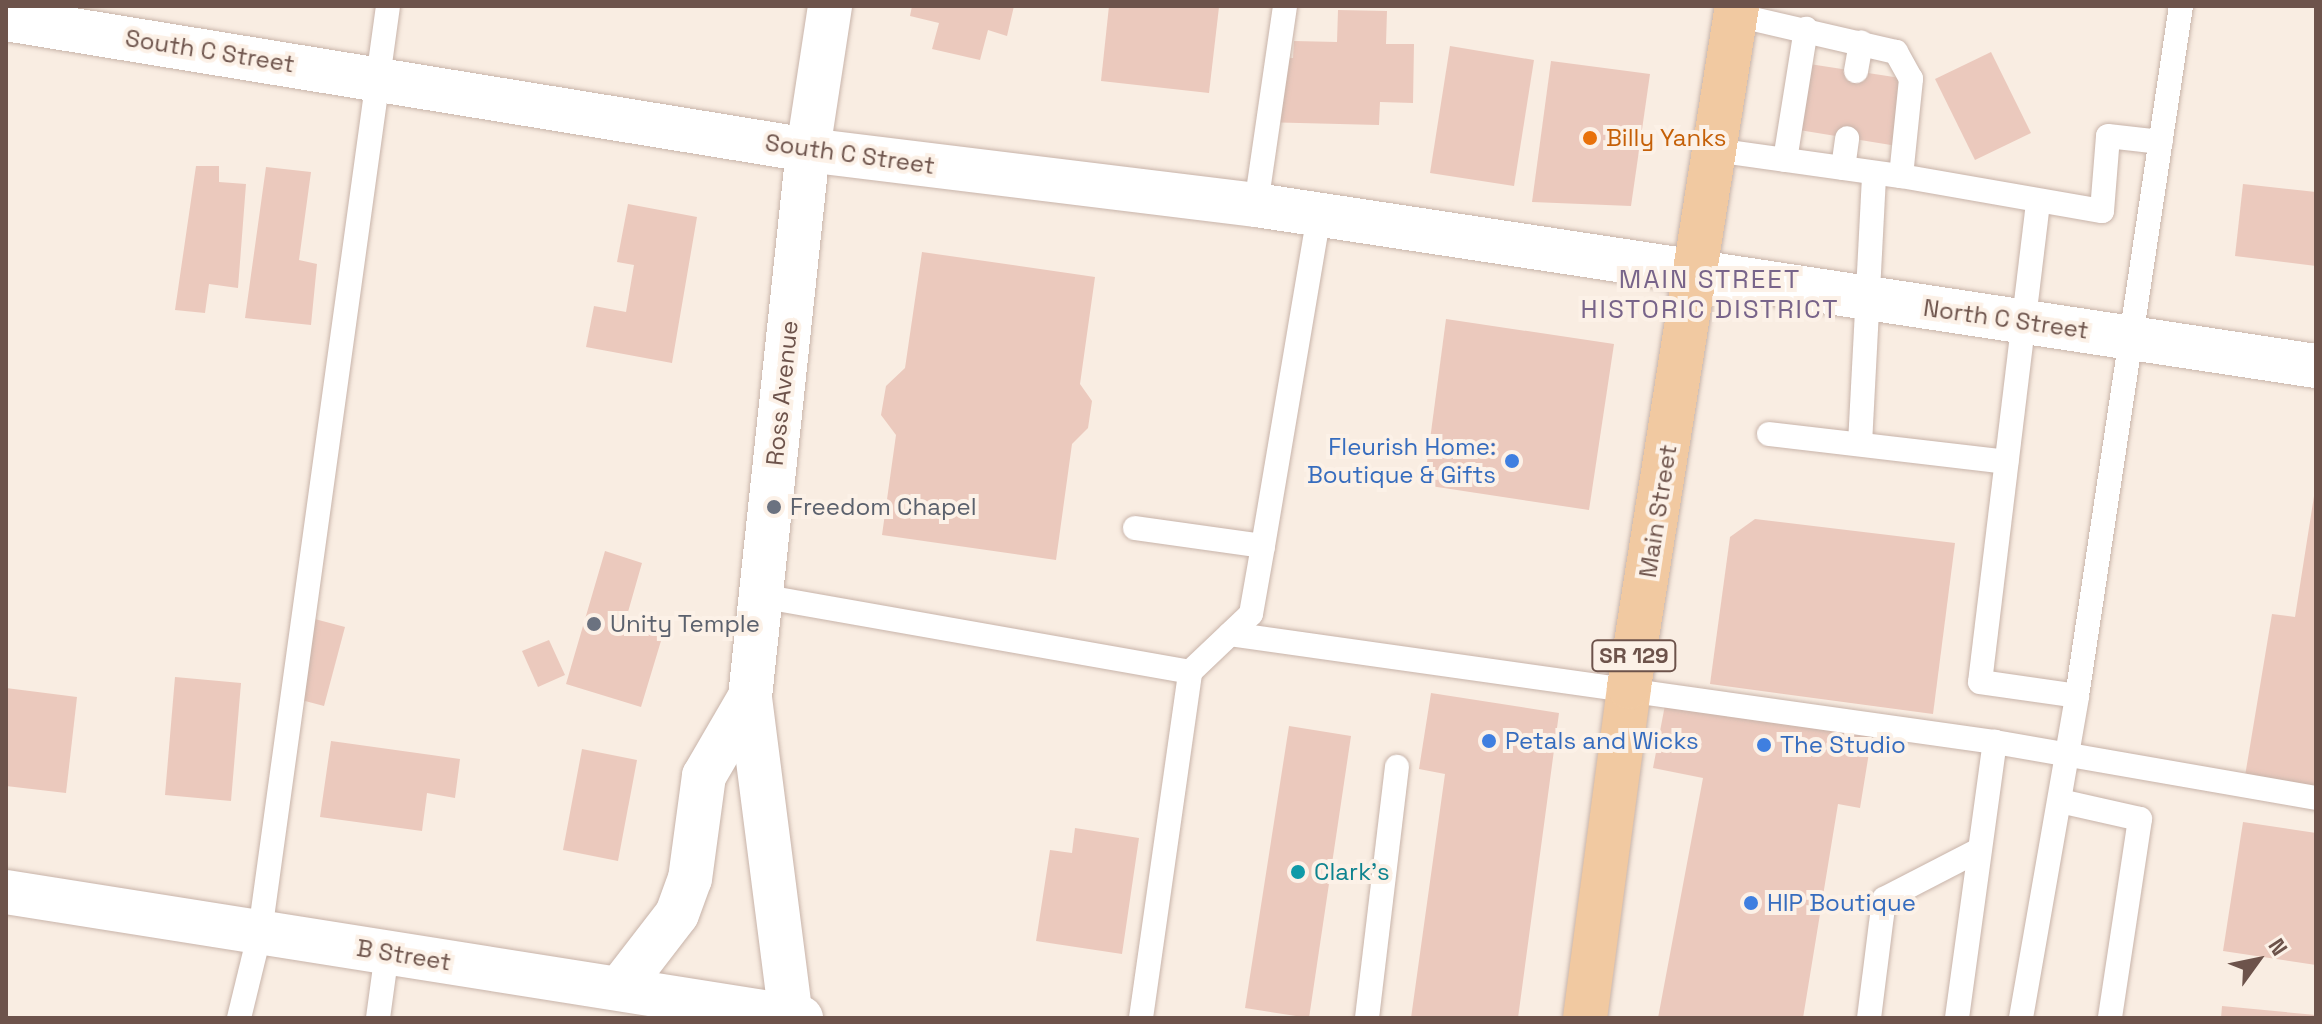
<!DOCTYPE html>
<meta charset="utf-8">
<style>
body{margin:0}
#map{position:relative;width:2322px;height:1024px;overflow:hidden;background:#f9ede2;font-family:"Space Grotesk",sans-serif}
div>[style]{position:absolute}
.building>*{inset:0;background:#ebc9bd}
.roads{filter:drop-shadow(0 0 2px #c8b4aa) drop-shadow(0 0 2px #c8b4aa)}
.service>*{height:24px;margin:-12px;padding:0 12px;transform-origin:12px;border-radius:12px;background:#fff}
.minor>*{height:44px;margin:-22px;padding:0 22px;transform-origin:22px;border-radius:22px;background:#fff}
.secondary>*{height:44px;margin:-22px;padding:0 22px;transform-origin:22px;border-radius:22px;background:#fff}
.primary>*{height:44px;margin:-22px;padding:0 22px;transform-origin:22px;border-radius:22px;background:#f1c9a1}
.dots>*{width:22px;height:22px;translate:-50% -50%;box-sizing:border-box;border:4px solid #fcf1e7;border-radius:50%}
span{translate:-50% -50%;white-space:nowrap;text-align:center;line-height:1.15;-webkit-text-stroke:8px #fcf1e7;paint-order:stroke}
.shield-label span{padding:2px 6px;background:#fcf1e7;border:2px solid;border-radius:6px;-webkit-text-stroke-width:0}
.shield-label{font-size:22px;color:#6d534b;font-weight:700}
.street-label{font-size:24px;color:#6d534b}
.food-label{font-size:24px;color:#c56008}
.left{translate:0 -50%;text-align:left}
.shop-label{font-size:24px;color:#366cbe}
.right{translate:-100% -50%;text-align:right}
.worship-label{font-size:24px;color:#5b616d}
.culture-label{font-size:24px;color:#0d838f}
.neighbourhood-label{font-size:26px;color:#78648a;letter-spacing:2px}
.frame{position:absolute;inset:0;border:8px solid #6d534b;pointer-events:none}
.north{position:absolute;left:2218px;top:920px;width:80px;height:80px;-webkit-text-stroke:6px #fcf1e7;paint-order:stroke;rotate:57deg;font-size:22px;font-weight:700;line-height:32px;text-align:center;color:#6d534b}
.north::after{content:'';display:block;margin:auto;width:28px;height:36px;background:#6d534b;clip-path:polygon(50% 0,100% 100%,50% 72%,0 100%)}
</style>
<div id="map">
<div class="building">
<div style="clip-path:polygon(912px 6px,1014px 6px,1007px 36px,988px 30px,980px 60px,932px 49px,939px 23px,910px 16px)"></div>
<div style="clip-path:polygon(1109px 6px,1219px 7px,1209px 93px,1101px 81px)"></div>
<div style="clip-path:polygon(1338px 10px,1387px 11px,1386px 44px,1414px 44px,1413px 103px,1380px 102px,1379px 125px,1265px 122px,1266px 57px,1293px 58px,1294px 41px,1337px 42px)"></div>
<div style="clip-path:polygon(1450px 46px,1534px 60px,1514px 186px,1430px 173px)"></div>
<div style="clip-path:polygon(1991px 52px,2031px 133px,1975px 160px,1935px 79px)"></div>
<div style="clip-path:polygon(1551px 61px,1650px 74px,1631px 206px,1532px 202px)"></div>
<div style="clip-path:polygon(1803px 63px,1907px 79px,1897px 146px,1793px 129px)"></div>
<div style="clip-path:polygon(196px 166px,219px 166px,219px 182px,246px 184px,238px 288px,209px 284px,205px 313px,175px 310px)"></div>
<div style="clip-path:polygon(266px 167px,311px 172px,299px 260px,317px 264px,311px 325px,245px 318px)"></div>
<div style="clip-path:polygon(2243px 184px,2316px 192px,2316px 266px,2235px 256px)"></div>
<div style="clip-path:polygon(628px 204px,697px 217px,672px 363px,586px 347px,594px 306px,626px 312px,634px 265px,617px 262px)"></div>
<div style="clip-path:polygon(922px 252px,1095px 277px,1080px 384px,1092px 401px,1088px 428px,1072px 444px,1056px 560px,882px 535px,896px 435px,881px 415px,886px 386px,905px 368px)"></div>
<div style="clip-path:polygon(1446px 319px,1614px 344px,1589px 510px,1424px 485px)"></div>
<div style="clip-path:polygon(2314px 496px,2316px 496px,2316px 788px,2245px 776px,2272px 614px,2295px 617px)"></div>
<div style="clip-path:polygon(1755px 519px,1955px 543px,1933px 714px,1710px 684px,1730px 537px)"></div>
<div style="clip-path:polygon(605px 551px,642px 563px,626px 619px,664px 631px,641px 707px,566px 684px)"></div>
<div style="clip-path:polygon(311px 618px,345px 627px,324px 706px,290px 697px)"></div>
<div style="clip-path:polygon(549px 640px,565px 675px,538px 687px,522px 651px)"></div>
<div style="clip-path:polygon(175px 677px,241px 683px,231px 801px,165px 795px)"></div>
<div style="clip-path:polygon(1669px 684px,1874px 722px,1860px 808px,1838px 804px,1803px 1018px,1658px 1018px,1703px 778px,1653px 768px)"></div>
<div style="clip-path:polygon(6px 688px,77px 697px,66px 793px,6px 786px)"></div>
<div style="clip-path:polygon(1431px 693px,1559px 713px,1518px 1018px,1411px 1018px,1445px 774px,1419px 769px)"></div>
<div style="clip-path:polygon(1289px 726px,1351px 736px,1309px 1018px,1245px 1008px)"></div>
<div style="clip-path:polygon(331px 741px,460px 759px,455px 798px,427px 793px,422px 831px,320px 817px)"></div>
<div style="clip-path:polygon(582px 749px,637px 760px,618px 861px,563px 850px)"></div>
<div style="clip-path:polygon(2243px 822px,2316px 833px,2316px 965px,2223px 951px)"></div>
<div style="clip-path:polygon(1075px 828px,1139px 838px,1122px 954px,1036px 941px,1050px 850px,1072px 853px)"></div>
<div style="clip-path:polygon(2222px 1006px,2316px 1015px,2316px 1018px,2221px 1018px)"></div>
</div>
<div class="roads">
<div class="service">
<div style="left:1856px;top:71px;width:29px;rotate:-80deg"></div>
<div style="left:1715px;top:150px;width:188px;rotate:8deg"></div>
<div style="left:1901px;top:176px;width:98px;rotate:-84.1deg"></div>
<div style="left:1911px;top:79px;width:31px;rotate:-119deg"></div>
<div style="left:1896px;top:52px;width:164px;rotate:-167deg"></div>
<div style="left:1785px;top:160px;width:133px;rotate:-80.9deg"></div>
<div style="left:1843px;top:168px;width:30px;rotate:-82deg"></div>
<div style="left:1901px;top:176px;width:204px;rotate:9.9deg"></div>
<div style="left:2102px;top:211px;width:75px;rotate:-85.4deg"></div>
<div style="left:2108px;top:136px;width:53px;rotate:6.5deg"></div>
<div style="left:2038px;top:203px;width:482px;rotate:96.9deg"></div>
<div style="left:1980px;top:682px;width:98px;rotate:8.2deg"></div>
<div style="left:1256px;top:205px;width:201px;rotate:-81.7deg"></div>
<div style="left:1769px;top:434px;width:239px;rotate:6.7deg"></div>
<div style="left:1860px;top:444px;width:271px;rotate:-87deg"></div>
<div style="left:1135px;top:528px;width:129px;rotate:8deg"></div>
<div style="left:1263px;top:546px;width:335px;rotate:-80.4deg"></div>
<div style="left:760px;top:596px;width:437px;rotate:10deg"></div>
<div style="left:1230px;top:634px;width:773px;rotate:8.04deg"></div>
<div style="left:1995px;top:742px;width:326px;rotate:9.9deg"></div>
<div style="left:2060px;top:801px;width:82px;rotate:12.7deg"></div>
<div style="left:2140px;top:819px;width:201px;rotate:98.6deg"></div>
<div style="left:239px;top:1018px;width:89px;rotate:-76.3deg"></div>
<div style="left:260px;top:932px;width:935px;rotate:-82.13deg"></div>
<div style="left:378px;top:1018px;width:67px;rotate:-82.2deg"></div>
<div style="left:1141px;top:1018px;width:349px;rotate:-81.9deg"></div>
<div style="left:1190px;top:672px;width:84px;rotate:-43.6deg"></div>
<div style="left:1251px;top:614px;width:69px;rotate:-80deg"></div>
<div style="left:1367px;top:1018px;width:253px;rotate:-83.2deg"></div>
<div style="left:1869px;top:1018px;width:120px;rotate:-82.8deg"></div>
<div style="left:1884px;top:899px;width:107px;rotate:-27.3deg"></div>
<div style="left:1957px;top:1018px;width:279px;rotate:-82.2deg"></div>
<div style="left:2021px;top:1018px;width:327px;rotate:-80.1deg"></div>
<div style="left:2077px;top:696px;width:698px;rotate:-81.43deg"></div>
</div>
<div class="minor">
<div style="left:6px;top:19px;width:813px;rotate:9.28deg"></div>
<div style="left:808px;top:150px;width:451px;rotate:7deg"></div>
<div style="left:1256px;top:205px;width:1072px;rotate:8.64deg"></div>
</div>
<div class="secondary">
<div style="left:6px;top:892px;width:805px;rotate:9.01deg"></div>
<div style="left:620px;top:988px;width:93px;rotate:-52.4deg"></div>
<div style="left:677px;top:914px;width:37px;rotate:-70deg"></div>
<div style="left:690px;top:879px;width:104px;rotate:-82.3deg"></div>
<div style="left:704px;top:776px;width:91px;rotate:-59.8deg"></div>
<div style="left:791px;top:1018px;width:324px;rotate:-97.3deg"></div>
<div style="left:750px;top:697px;width:550px;rotate:-83.95deg"></div>
<div style="left:808px;top:150px;width:146px;rotate:-81.3deg"></div>
</div>
<div class="primary">
<div style="left:1585px;top:1018px;width:334px;rotate:-82.4deg"></div>
<div style="left:1629px;top:687px;width:690px;rotate:-80.99deg"></div>
</div>
</div>
<div class="dots">
<div style="left:1590px;top:138px;background:#e8710a"></div>
<div style="left:1512px;top:461px;background:#3f7fe0"></div>
<div style="left:774px;top:507px;background:#6b7280"></div>
<div style="left:594px;top:624px;background:#6b7280"></div>
<div style="left:1489px;top:741px;background:#3f7fe0"></div>
<div style="left:1764px;top:745px;background:#3f7fe0"></div>
<div style="left:1298px;top:872px;background:#0f9aa8"></div>
<div style="left:1751px;top:903px;background:#3f7fe0"></div>
</div>
<div class="shield-label">
<span style="left:1634px;top:656px">SR 129</span>
</div>
<div class="street-label">
<span style="left:210px;top:51px;rotate:9deg">South C Street</span>
<span style="left:850px;top:154px;rotate:8deg">South C Street</span>
<span style="left:2006px;top:319px;rotate:8deg">North C Street</span>
<span style="left:782px;top:393px;rotate:-84deg">Ross Avenue</span>
<span style="left:1658px;top:511px;rotate:-81deg">Main Street</span>
<span style="left:404px;top:955px;rotate:9deg">B Street</span>
</div>
<div class="food-label">
<span class="left" style="left:1606px;top:138px">Billy Yanks</span>
</div>
<div class="shop-label">
<span class="right" style="left:1496px;top:461px">Fleurish Home:<br>Boutique &amp; Gifts</span>
<span class="left" style="left:1505px;top:741px">Petals and Wicks</span>
<span class="left" style="left:1780px;top:745px">The Studio</span>
<span class="left" style="left:1767px;top:903px">HIP Boutique</span>
</div>
<div class="worship-label">
<span class="left" style="left:790px;top:507px">Freedom Chapel</span>
<span class="left" style="left:610px;top:624px">Unity Temple</span>
</div>
<div class="culture-label">
<span class="left" style="left:1314px;top:872px">Clark’s</span>
</div>
<div class="neighbourhood-label">
<span style="left:1710px;top:295px">MAIN STREET<br>HISTORIC DISTRICT</span>
</div>
<div class="frame"></div>
<div class="north">N</div>
</div>
